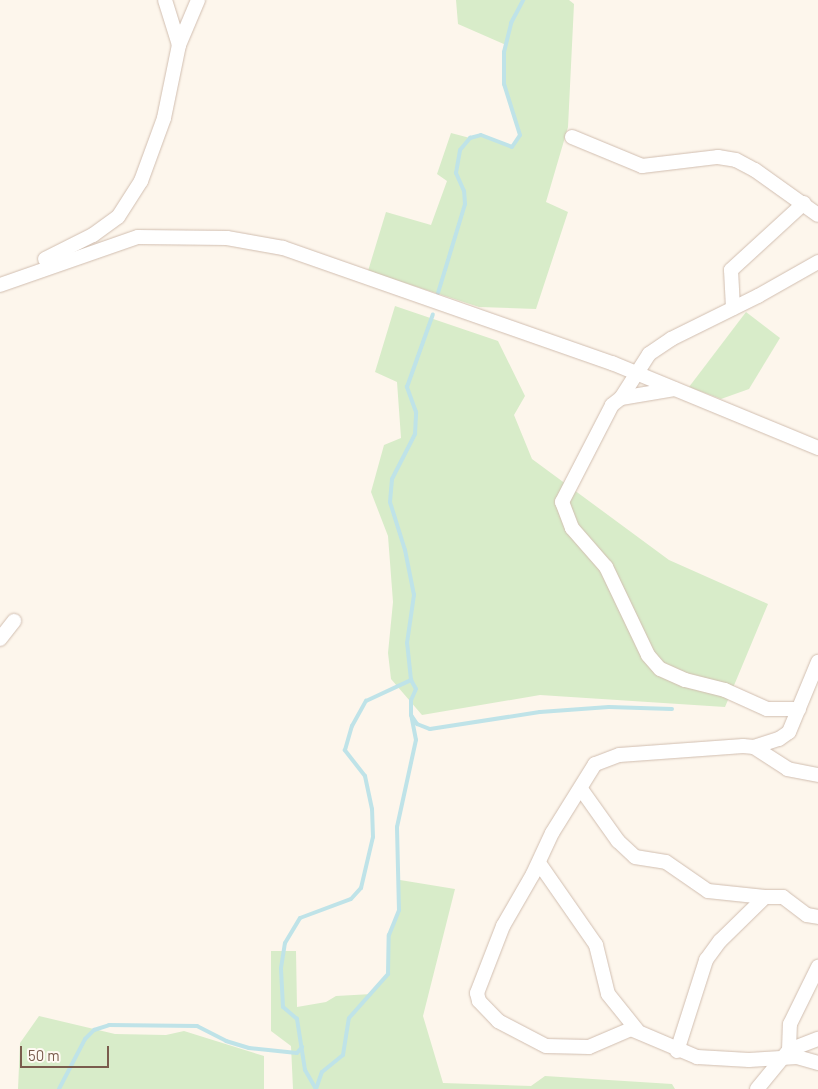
<!DOCTYPE html>
<style>
body{margin:0}
#map{position:relative;width:818px;height:1089px;overflow:hidden;background:#fdf6ec;font-family:Barlow,sans-serif}
div>[style]{position:absolute}
.green>*{inset:0;background:#d8ecc9}
.stream>*{height:4px;margin:-2px;padding:0 2px;transform-origin:2px;border-radius:2px;background:#bfe3e8}
.roads{filter:drop-shadow(0 0 1px #d1beb0) drop-shadow(0 0 1px #d1beb0)}
.street>*{height:14px;margin:-7px;padding:0 7px;transform-origin:7px;border-radius:7px;background:#fff}
span{translate:-50% -50%;white-space:nowrap;text-align:center;line-height:1.15;-webkit-text-stroke:4px #fffaf3;paint-order:stroke}
.scale{position:absolute;left:20px;top:1046px;width:89px;height:22px;box-sizing:border-box;border:2px solid #7a5c4d;border-top:0;padding-left:6px;font-size:15px;line-height:18px;white-space:nowrap;color:#7a5c4d;-webkit-text-stroke:4px #fffaf3;paint-order:stroke}
</style>
<div id="map">
<div class="green">
<div style="clip-path:polygon(456px 0,569px 0,574px 4px,568px 127px,546px 202px,568px 212px,536px 309px,479px 307px,368px 271px,386px 212px,431px 225px,447px 181px,437px 174px,451px 133px,470px 138px,481px 135px,511px 147px,520px 135px,504px 84px,506px 45px,458px 24px)"></div>
<div style="clip-path:polygon(395px 306px,498px 341px,525px 396px,514px 415px,532px 459px,669px 560px,768px 604px,725px 707px,540px 695px,422px 715px,391px 679px,388px 653px,393px 602px,388px 536px,371px 492px,384px 445px,401px 438px,397px 382px,375px 372px)"></div>
<div style="clip-path:polygon(746px 312px,780px 338px,749px 389px,721px 399px,689px 387px)"></div>
<div style="clip-path:polygon(400px 880px,455px 889px,423px 1016px,443px 1083px,531px 1086px,545px 1076px,672px 1084px,675px 1089px,293px 1089px,291px 1046px,271px 1031px,271px 951px,296px 951px,297px 1007px,326px 1002px,336px 996px,372px 994px,388px 974px,389px 935px,399px 910px)"></div>
<div style="clip-path:polygon(39px 1016px,115px 1034px,166px 1035px,184px 1031px,264px 1056px,264px 1089px,18px 1089px,20px 1043px)"></div>
</div>
<div class="stream">
<div style="left:438px;top:293px;width:93px;rotate:-73.1deg"></div>
<div style="left:465px;top:204px;width:13px;rotate:-94deg"></div>
<div style="left:464px;top:191px;width:20px;rotate:-114deg"></div>
<div style="left:456px;top:173px;width:23px;rotate:-80deg"></div>
<div style="left:460px;top:150px;width:16px;rotate:-50deg"></div>
<div style="left:470px;top:138px;width:11px;rotate:-15deg"></div>
<div style="left:481px;top:135px;width:33px;rotate:21deg"></div>
<div style="left:512px;top:147px;width:14px;rotate:-56deg"></div>
<div style="left:520px;top:135px;width:53px;rotate:-107.4deg"></div>
<div style="left:504px;top:84px;width:32px;rotate:-90deg"></div>
<div style="left:504px;top:52px;width:30px;rotate:-76deg"></div>
<div style="left:511px;top:23px;width:26px;rotate:-62deg"></div>
<div style="left:411px;top:680px;width:10px;rotate:61deg"></div>
<div style="left:416px;top:689px;width:12px;rotate:114deg"></div>
<div style="left:411px;top:700px;width:15px;rotate:90deg"></div>
<div style="left:411px;top:715px;width:11px;rotate:56deg"></div>
<div style="left:417px;top:724px;width:14px;rotate:21deg"></div>
<div style="left:430px;top:729px;width:111px;rotate:-8.8deg"></div>
<div style="left:540px;top:712px;width:69px;rotate:-4.1deg"></div>
<div style="left:609px;top:707px;width:63px;rotate:1.8deg"></div>
<div style="left:59px;top:1089px;width:56px;rotate:-62.5deg"></div>
<div style="left:85px;top:1039px;width:13px;rotate:-45deg"></div>
<div style="left:94px;top:1030px;width:16px;rotate:-18deg"></div>
<div style="left:109px;top:1025px;width:88px;rotate:0.7deg"></div>
<div style="left:197px;top:1026px;width:33px;rotate:27deg"></div>
<div style="left:226px;top:1041px;width:24px;rotate:17deg"></div>
<div style="left:249px;top:1048px;width:48px;rotate:5.9deg"></div>
<div style="left:297px;top:1053px;width:8px;rotate:-50deg"></div>
<div style="left:316px;top:1089px;width:22px;rotate:-120deg"></div>
<div style="left:305px;top:1070px;width:52px;rotate:-98.9deg"></div>
<div style="left:297px;top:1019px;width:18px;rotate:-139deg"></div>
<div style="left:283px;top:1007px;width:39px;rotate:-93deg"></div>
<div style="left:281px;top:968px;width:25px;rotate:-81deg"></div>
<div style="left:285px;top:943px;width:29px;rotate:-59deg"></div>
<div style="left:300px;top:918px;width:54px;rotate:-20.4deg"></div>
<div style="left:351px;top:899px;width:15px;rotate:-48deg"></div>
<div style="left:361px;top:888px;width:52px;rotate:-76.8deg"></div>
<div style="left:373px;top:837px;width:28px;rotate:-92deg"></div>
<div style="left:372px;top:809px;width:34px;rotate:-102deg"></div>
<div style="left:365px;top:776px;width:33px;rotate:-128deg"></div>
<div style="left:345px;top:750px;width:25px;rotate:-74deg"></div>
<div style="left:352px;top:726px;width:29px;rotate:-61deg"></div>
<div style="left:366px;top:701px;width:50px;rotate:-25deg"></div>
<div style="left:411px;top:680px;width:37px;rotate:-96deg"></div>
<div style="left:407px;top:643px;width:49px;rotate:-81.7deg"></div>
<div style="left:414px;top:595px;width:46px;rotate:-101.3deg"></div>
<div style="left:405px;top:550px;width:50px;rotate:-107.4deg"></div>
<div style="left:390px;top:502px;width:23px;rotate:-85deg"></div>
<div style="left:392px;top:479px;width:51px;rotate:-62.9deg"></div>
<div style="left:415px;top:434px;width:22px;rotate:-87deg"></div>
<div style="left:416px;top:412px;width:27px;rotate:-110deg"></div>
<div style="left:407px;top:387px;width:77px;rotate:-70.4deg"></div>
<div style="left:316px;top:1089px;width:18px;rotate:-71deg"></div>
<div style="left:322px;top:1072px;width:27px;rotate:-39deg"></div>
<div style="left:343px;top:1055px;width:37px;rotate:-81deg"></div>
<div style="left:349px;top:1018px;width:59px;rotate:-48.4deg"></div>
<div style="left:388px;top:974px;width:39px;rotate:-89deg"></div>
<div style="left:389px;top:935px;width:27px;rotate:-68deg"></div>
<div style="left:399px;top:910px;width:83px;rotate:-91.4deg"></div>
<div style="left:397px;top:827px;width:89px;rotate:-77.7deg"></div>
<div style="left:416px;top:740px;width:25px;rotate:-101deg"></div>
</div>
<div class="roads">
<div class="street">
<div style="left:179px;top:45px;width:49px;rotate:-67.1deg"></div>
<div style="left:572px;top:137px;width:76px;rotate:22.5deg"></div>
<div style="left:642px;top:166px;width:77px;rotate:-6.8deg"></div>
<div style="left:718px;top:157px;width:18px;rotate:9deg"></div>
<div style="left:736px;top:160px;width:21px;rotate:28deg"></div>
<div style="left:755px;top:170px;width:77px;rotate:35.5deg"></div>
<div style="left:45px;top:259px;width:54px;rotate:-26.6deg"></div>
<div style="left:93px;top:235px;width:31px;rotate:-36deg"></div>
<div style="left:118px;top:217px;width:43px;rotate:-57.4deg"></div>
<div style="left:141px;top:181px;width:67px;rotate:-69.9deg"></div>
<div style="left:164px;top:118px;width:75px;rotate:-78.4deg"></div>
<div style="left:179px;top:45px;width:47px;rotate:-107.3deg"></div>
<div style="left:0;top:285px;width:146px;rotate:-19.2deg"></div>
<div style="left:138px;top:237px;width:89px;rotate:0.6deg"></div>
<div style="left:227px;top:238px;width:57px;rotate:10.1deg"></div>
<div style="left:283px;top:248px;width:349px;rotate:19.3deg"></div>
<div style="left:612px;top:363px;width:223px;rotate:22.4deg"></div>
<div style="left:733px;top:308px;width:38px;rotate:-93deg"></div>
<div style="left:731px;top:270px;width:99px;rotate:-42.5deg"></div>
<div style="left:621px;top:398px;width:54px;rotate:-9.6deg"></div>
<div style="left:0;top:639px;width:23px;rotate:-52deg"></div>
<div style="left:799px;top:709px;width:32px;rotate:180deg"></div>
<div style="left:767px;top:709px;width:46px;rotate:-155.7deg"></div>
<div style="left:725px;top:690px;width:41px;rotate:-166deg"></div>
<div style="left:685px;top:680px;width:27px;rotate:-156deg"></div>
<div style="left:660px;top:669px;width:18px;rotate:-131deg"></div>
<div style="left:648px;top:655px;width:98px;rotate:-115.5deg"></div>
<div style="left:606px;top:567px;width:52px;rotate:-131.1deg"></div>
<div style="left:572px;top:528px;width:28px;rotate:-111deg"></div>
<div style="left:562px;top:502px;width:109px;rotate:-62.7deg"></div>
<div style="left:612px;top:405px;width:11px;rotate:-38deg"></div>
<div style="left:621px;top:398px;width:52px;rotate:-57.5deg"></div>
<div style="left:649px;top:354px;width:27px;rotate:-34deg"></div>
<div style="left:671px;top:339px;width:97px;rotate:-26.3deg"></div>
<div style="left:758px;top:296px;width:69px;rotate:-29.5deg"></div>
<div style="left:754px;top:747px;width:26px;rotate:-18deg"></div>
<div style="left:779px;top:739px;width:12px;rotate:-35deg"></div>
<div style="left:789px;top:732px;width:76px;rotate:-67.5deg"></div>
<div style="left:818px;top:775px;width:31px;rotate:-169deg"></div>
<div style="left:788px;top:769px;width:40px;rotate:-147.1deg"></div>
<div style="left:754px;top:747px;width:11px;rotate:-175deg"></div>
<div style="left:743px;top:746px;width:124px;rotate:175.8deg"></div>
<div style="left:619px;top:755px;width:26px;rotate:159deg"></div>
<div style="left:595px;top:764px;width:81px;rotate:121.9deg"></div>
<div style="left:552px;top:833px;width:45px;rotate:114.9deg"></div>
<div style="left:533px;top:874px;width:60px;rotate:120deg"></div>
<div style="left:503px;top:926px;width:72px;rotate:111.2deg"></div>
<div style="left:477px;top:993px;width:8px;rotate:76deg"></div>
<div style="left:479px;top:1001px;width:28px;rotate:46deg"></div>
<div style="left:498px;top:1021px;width:54px;rotate:27.5deg"></div>
<div style="left:546px;top:1046px;width:43px;rotate:1.3deg"></div>
<div style="left:589px;top:1047px;width:46px;rotate:-23.2deg"></div>
<div style="left:631px;top:1029px;width:72px;rotate:23deg"></div>
<div style="left:697px;top:1057px;width:52px;rotate:3.3deg"></div>
<div style="left:749px;top:1060px;width:48px;rotate:-3.6deg"></div>
<div style="left:797px;top:1057px;width:22px;rotate:16deg"></div>
<div style="left:581px;top:789px;width:64px;rotate:54.6deg"></div>
<div style="left:618px;top:841px;width:23px;rotate:43deg"></div>
<div style="left:635px;top:857px;width:31px;rotate:9deg"></div>
<div style="left:666px;top:862px;width:51px;rotate:34.6deg"></div>
<div style="left:708px;top:891px;width:57px;rotate:6deg"></div>
<div style="left:539px;top:863px;width:100px;rotate:55.2deg"></div>
<div style="left:596px;top:945px;width:50px;rotate:76.2deg"></div>
<div style="left:608px;top:994px;width:46px;rotate:51.1deg"></div>
<div style="left:789px;top:1050px;width:26px;rotate:-88deg"></div>
<div style="left:790px;top:1024px;width:64px;rotate:-63.8deg"></div>
<div style="left:677px;top:1051px;width:96px;rotate:-72.3deg"></div>
<div style="left:706px;top:960px;width:24px;rotate:-54deg"></div>
<div style="left:720px;top:941px;width:63px;rotate:-44.4deg"></div>
<div style="left:765px;top:897px;width:18px"></div>
<div style="left:783px;top:897px;width:30px;rotate:37deg"></div>
<div style="left:807px;top:915px;width:11px;rotate:10deg"></div>
<div style="left:757px;top:1089px;width:50px;rotate:-50.6deg"></div>
<div style="left:789px;top:1050px;width:31px;rotate:-21deg"></div>
</div>
</div>
<div class="scale">50 m</div>
</div>
